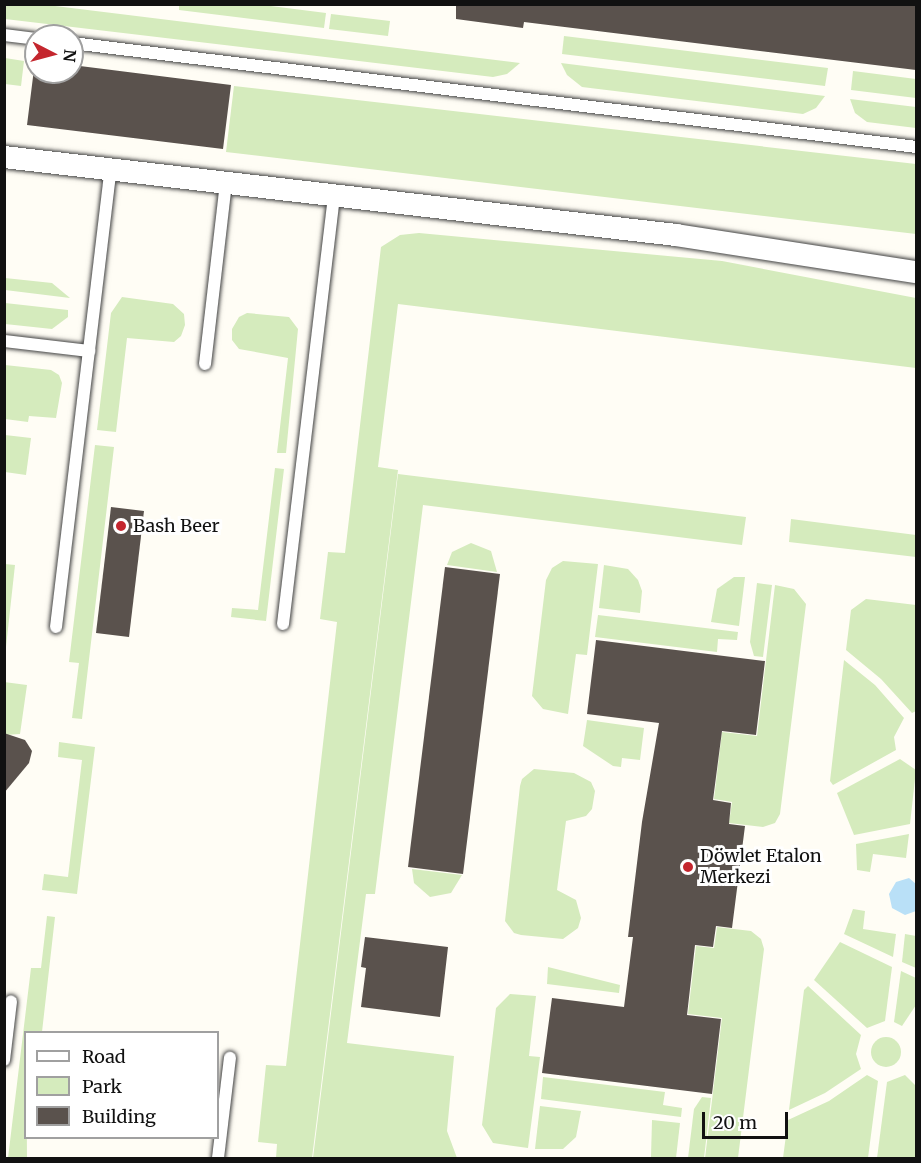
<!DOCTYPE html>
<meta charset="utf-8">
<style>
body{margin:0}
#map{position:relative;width:921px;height:1163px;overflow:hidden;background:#fffdf5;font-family:Merriweather,serif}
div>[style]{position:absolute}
.green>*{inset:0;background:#d5ebbd}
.round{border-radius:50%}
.water>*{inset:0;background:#b9e0f7}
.building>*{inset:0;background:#5a524d}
.roads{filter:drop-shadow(0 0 2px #444) drop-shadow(0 0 2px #444)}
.service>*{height:12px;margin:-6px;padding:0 6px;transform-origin:6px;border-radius:6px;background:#fff}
.minor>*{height:22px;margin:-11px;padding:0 11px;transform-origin:11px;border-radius:11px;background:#fff}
.dots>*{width:16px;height:16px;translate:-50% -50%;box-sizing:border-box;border:3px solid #fff;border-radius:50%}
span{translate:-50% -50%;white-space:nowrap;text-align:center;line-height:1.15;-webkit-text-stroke:6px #fff;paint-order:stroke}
.poi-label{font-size:18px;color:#111}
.left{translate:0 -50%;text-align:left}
.frame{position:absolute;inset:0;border:6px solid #111;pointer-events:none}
.legend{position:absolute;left:24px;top:1031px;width:195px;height:108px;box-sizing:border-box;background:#fff;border:2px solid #a0a0a0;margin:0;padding:8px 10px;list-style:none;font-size:18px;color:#111}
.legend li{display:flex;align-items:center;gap:12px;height:30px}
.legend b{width:30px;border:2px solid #a0a0a0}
.north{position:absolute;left:24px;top:24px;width:60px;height:60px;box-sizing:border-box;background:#fff;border:2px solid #a0a0a0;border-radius:50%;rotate:96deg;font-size:16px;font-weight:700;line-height:24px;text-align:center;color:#111}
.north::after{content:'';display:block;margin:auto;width:21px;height:27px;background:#c4262e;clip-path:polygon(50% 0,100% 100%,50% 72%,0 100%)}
.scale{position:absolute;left:702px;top:1112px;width:86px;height:27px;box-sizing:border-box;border:3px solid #111;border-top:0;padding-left:8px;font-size:18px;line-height:21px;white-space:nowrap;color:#111;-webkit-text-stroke:4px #fff;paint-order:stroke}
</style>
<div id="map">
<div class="green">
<div style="clip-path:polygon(5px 4px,47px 5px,520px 63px,507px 74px,493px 77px,5px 19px)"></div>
<div style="clip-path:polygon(255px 4px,326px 13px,324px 28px,179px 10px,179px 5px)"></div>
<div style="clip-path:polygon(331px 14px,390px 21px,388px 36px,329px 29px)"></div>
<div style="clip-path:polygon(564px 36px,828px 68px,825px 86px,562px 54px)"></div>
<div style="clip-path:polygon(5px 58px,24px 61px,21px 86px,5px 84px)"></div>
<div style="clip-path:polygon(561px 63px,825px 96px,816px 108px,803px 114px,582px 87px,567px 75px)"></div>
<div style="clip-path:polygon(853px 71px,916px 79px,916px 98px,851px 90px)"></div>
<div style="clip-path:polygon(234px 86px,916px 164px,916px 234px,226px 152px)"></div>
<div style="clip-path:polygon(850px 99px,916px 107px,916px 128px,867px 122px,855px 113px)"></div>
<div style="clip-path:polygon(419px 233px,722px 261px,916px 298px,916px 368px,398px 304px,378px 467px,398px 470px,312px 1158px,276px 1158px,277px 1144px,258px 1142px,266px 1065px,286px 1066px,337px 622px,320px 619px,328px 552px,345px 553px,381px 247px,400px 235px)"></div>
<div style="clip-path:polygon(5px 278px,52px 283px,70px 298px,5px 290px)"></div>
<div style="clip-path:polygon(122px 297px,173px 304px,184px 314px,185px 325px,181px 336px,174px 342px,127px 338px,116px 432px,97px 430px,111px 313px)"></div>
<div style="clip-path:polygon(5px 303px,68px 310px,68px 317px,52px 329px,5px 324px)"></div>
<div style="clip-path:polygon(247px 313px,289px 317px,298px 329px,286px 453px,277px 453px,288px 358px,239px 349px,232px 340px,232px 329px,239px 317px)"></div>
<div style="clip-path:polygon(5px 365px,51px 370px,59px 375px,62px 383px,56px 418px,29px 416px,28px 422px,5px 419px)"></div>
<div style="clip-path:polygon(5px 435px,31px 438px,26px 475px,5px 472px)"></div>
<div style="clip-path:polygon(95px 445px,114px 447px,82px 719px,72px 718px,79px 663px,69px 662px)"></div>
<div style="clip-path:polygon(275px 468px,284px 469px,266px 621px,231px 617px,232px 608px,258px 610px)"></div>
<div style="clip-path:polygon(398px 474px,746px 517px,742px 545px,423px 505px,375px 894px,366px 894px,347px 1043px,454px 1056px,447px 1131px,457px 1158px,313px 1158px)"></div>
<div style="clip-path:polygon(791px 519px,916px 535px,916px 557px,789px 542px)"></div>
<div style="clip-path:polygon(471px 543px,491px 551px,497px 572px,447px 565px,452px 552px)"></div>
<div style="clip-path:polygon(563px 561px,598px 564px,587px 655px,576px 654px,568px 714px,543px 709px,532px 696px,546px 580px,552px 568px)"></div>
<div style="clip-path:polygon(5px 564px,15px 565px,5px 656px,4px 564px)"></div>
<div style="clip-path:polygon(604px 565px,628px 569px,638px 580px,642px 591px,640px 613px,599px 608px)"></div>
<div style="clip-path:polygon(734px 577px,745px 577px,739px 626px,711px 622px,717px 589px)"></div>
<div style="clip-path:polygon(757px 583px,772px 585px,763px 657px,754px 656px,750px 642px)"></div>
<div style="clip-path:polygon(775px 585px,794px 589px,806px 604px,780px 814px,775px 823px,763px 827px,729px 823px,732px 802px,714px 799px,722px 732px,757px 736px)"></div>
<div style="clip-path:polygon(866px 599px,916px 605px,916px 711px,912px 713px,881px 679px,846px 650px,851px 610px)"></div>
<div style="clip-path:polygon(598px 615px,738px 632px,737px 640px,718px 639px,717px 652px,595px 637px)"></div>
<div style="clip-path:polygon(844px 660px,875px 685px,904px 718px,894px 737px,896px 750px,833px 785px,830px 781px)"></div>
<div style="clip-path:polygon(4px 682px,27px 685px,20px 734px,5px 735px)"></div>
<div style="clip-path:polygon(587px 720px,644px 728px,640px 760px,622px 758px,621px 767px,613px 766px,583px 746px)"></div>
<div style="clip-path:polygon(59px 742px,95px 747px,77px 894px,42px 890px,44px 874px,68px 877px,82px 760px,58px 757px)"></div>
<div style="clip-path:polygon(900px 759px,916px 770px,910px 824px,854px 835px,837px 793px)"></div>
<div style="clip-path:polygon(534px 769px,574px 773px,591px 782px,595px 791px,592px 809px,586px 816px,566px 821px,557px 890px,576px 900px,581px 918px,578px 928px,563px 939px,521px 935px,514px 933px,505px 921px,520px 786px,522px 779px)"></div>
<div style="clip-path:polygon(909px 834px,906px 858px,873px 854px,870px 872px,857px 870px,856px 844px)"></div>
<div style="clip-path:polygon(412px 869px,462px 875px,451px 893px,430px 897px,414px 883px)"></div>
<div style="clip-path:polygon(853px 909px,865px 911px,863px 929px,896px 934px,893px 957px,844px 934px)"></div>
<div style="clip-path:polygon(47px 916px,55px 917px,42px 1032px,26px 1032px,27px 1158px,8px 1158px,31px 968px,41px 968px)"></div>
<div style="clip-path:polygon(717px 927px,751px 931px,761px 939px,764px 949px,738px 1158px,705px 1158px,722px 1018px,688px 1014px,696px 946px,714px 948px)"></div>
<div style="clip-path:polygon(905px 934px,916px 936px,916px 968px,902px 962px)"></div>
<div style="clip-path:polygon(840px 942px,892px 967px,885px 1021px,867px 1028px,814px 980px)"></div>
<div style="clip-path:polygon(548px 967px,620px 985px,619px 993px,547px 984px)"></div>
<div style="clip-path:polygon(901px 971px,916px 978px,916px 1005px,902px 1026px,894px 1022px)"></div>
<div style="clip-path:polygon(808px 986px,861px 1035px,856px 1054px,861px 1069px,825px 1093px,789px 1110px,804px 990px)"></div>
<div style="clip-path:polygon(510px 994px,536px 996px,529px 1056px,540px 1057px,528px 1148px,493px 1143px,482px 1125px,496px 1008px)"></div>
<div class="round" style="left:871px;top:1037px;width:30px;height:30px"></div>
<div style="clip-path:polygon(867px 1075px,878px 1081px,868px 1158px,783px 1158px,788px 1120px,829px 1101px)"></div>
<div style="clip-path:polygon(905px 1075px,916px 1086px,916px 1158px,877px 1158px,887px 1082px)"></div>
<div style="clip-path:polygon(543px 1077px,665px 1092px,663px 1105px,682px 1108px,681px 1117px,541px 1099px)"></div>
<div style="clip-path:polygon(702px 1097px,711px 1098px,704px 1158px,688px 1158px,694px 1109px)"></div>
<div style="clip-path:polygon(540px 1106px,581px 1111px,576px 1137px,563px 1149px,535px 1149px)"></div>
<div style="clip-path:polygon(652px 1120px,680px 1123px,676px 1158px,651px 1157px)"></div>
</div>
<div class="water">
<div style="clip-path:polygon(909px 878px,916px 884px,916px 911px,905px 915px,892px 908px,889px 894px,896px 882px)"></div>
</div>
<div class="building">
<div style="clip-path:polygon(456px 4px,916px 4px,916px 70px,524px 22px,523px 28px,456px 19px)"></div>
<div style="clip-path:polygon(35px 61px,36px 72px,72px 72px,72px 65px,231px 85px,223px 149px,27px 125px)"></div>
<div style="clip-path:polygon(111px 507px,144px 511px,129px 637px,96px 633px)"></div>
<div style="clip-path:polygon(445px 567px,500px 574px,463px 874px,408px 867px)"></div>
<div style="clip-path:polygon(596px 640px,765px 661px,756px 735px,722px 731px,713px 800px,731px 803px,729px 824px,745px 826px,732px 928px,716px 926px,713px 947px,695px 945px,687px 1015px,721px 1019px,712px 1094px,542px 1073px,552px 998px,624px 1007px,633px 937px,628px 937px,642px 822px,659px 723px,587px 714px)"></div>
<div style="clip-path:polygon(4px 733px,25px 740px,32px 751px,29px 763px,4px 793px)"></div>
<div style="clip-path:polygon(365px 937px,448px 947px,440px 1017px,361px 1007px,366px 968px,361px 967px)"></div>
</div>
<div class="roads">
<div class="service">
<div style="left:4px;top:35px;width:32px;rotate:7deg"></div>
<div style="left:72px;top:43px;width:850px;rotate:7.02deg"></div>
<div style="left:4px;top:341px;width:86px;rotate:6.7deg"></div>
<div style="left:205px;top:364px;width:182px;rotate:-83.4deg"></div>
<div style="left:283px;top:624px;width:432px;rotate:-83.2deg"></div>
<div style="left:56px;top:627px;width:461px;rotate:-83.2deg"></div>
<div style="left:4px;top:1060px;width:59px;rotate:-83.2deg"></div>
<div style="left:218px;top:1158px;width:101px;rotate:-83.2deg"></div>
</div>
<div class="minor">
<div style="left:4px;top:157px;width:677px;rotate:6.62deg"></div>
<div style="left:676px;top:235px;width:243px;rotate:8.8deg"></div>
</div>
</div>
<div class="dots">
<div style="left:121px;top:526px;background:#c4262e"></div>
<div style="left:688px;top:867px;background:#c4262e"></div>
</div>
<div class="poi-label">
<span class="left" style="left:133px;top:526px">Bash Beer</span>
<span class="left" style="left:700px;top:867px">Döwlet Etalon<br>Merkezi</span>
</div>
<div class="frame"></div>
<ul class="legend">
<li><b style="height:8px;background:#fff"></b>Road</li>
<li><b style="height:16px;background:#d5ebbd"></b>Park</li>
<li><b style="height:16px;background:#5a524d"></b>Building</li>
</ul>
<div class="north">N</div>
<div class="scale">20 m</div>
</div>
